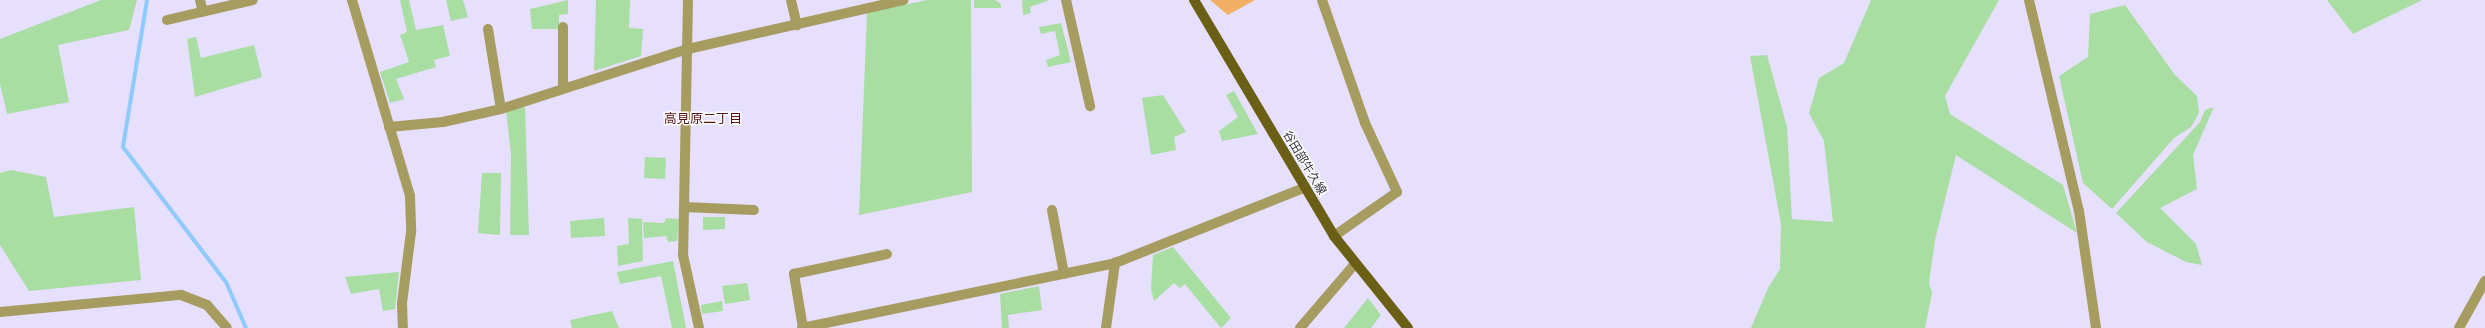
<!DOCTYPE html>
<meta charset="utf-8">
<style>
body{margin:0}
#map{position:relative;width:2485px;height:328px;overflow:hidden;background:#e6dffe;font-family:"Space Grotesk","Noto Sans JP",sans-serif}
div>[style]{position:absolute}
.green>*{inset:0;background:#a8dea1}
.stream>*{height:4px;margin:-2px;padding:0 2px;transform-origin:2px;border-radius:2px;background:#8ecafe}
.building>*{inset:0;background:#f3ae66}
.minor>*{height:10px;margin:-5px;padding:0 5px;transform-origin:5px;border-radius:5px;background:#a69c60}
.major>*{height:10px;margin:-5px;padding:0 5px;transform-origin:5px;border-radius:5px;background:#6a5f14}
span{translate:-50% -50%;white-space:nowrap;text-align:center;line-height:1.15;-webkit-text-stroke:3px #fff;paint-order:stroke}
.street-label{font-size:12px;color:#33313d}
.neighbourhood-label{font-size:13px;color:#581314}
</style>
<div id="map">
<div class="green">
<div style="clip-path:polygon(101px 0,137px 0,129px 30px,58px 45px,69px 102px,7px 114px,0 84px,0 39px)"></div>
<div style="clip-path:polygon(400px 0,409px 0,416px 30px,443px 25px,450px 56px,434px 60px,436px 67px,396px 79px,404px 99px,390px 103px,380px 72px,409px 62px,400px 35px,407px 32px)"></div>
<div style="clip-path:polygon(446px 0,463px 0,468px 17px,451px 21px)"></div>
<div style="clip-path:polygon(568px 0,568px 14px,559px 15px,559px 29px,532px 29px,530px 9px)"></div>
<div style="clip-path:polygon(596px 0,630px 0,629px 28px,643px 29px,641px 56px,594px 71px)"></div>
<div style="clip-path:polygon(927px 0,971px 0,972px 192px,859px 215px,867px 13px)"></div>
<div style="clip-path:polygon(974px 0,995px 0,1001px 4px,1001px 8px,974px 8px)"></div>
<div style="clip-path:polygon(1022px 0,1050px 0,1030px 7px,1031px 13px,1023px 15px)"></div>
<div style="clip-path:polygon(1871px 0,1999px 0,1945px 96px,1950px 114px,2063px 185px,2077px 233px,1956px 155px,1935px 240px,1929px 283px,1932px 293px,1925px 328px,1751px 328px,1768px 288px,1780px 269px,1781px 224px,1750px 56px,1767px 55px,1787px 127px,1792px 219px,1833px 222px,1824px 141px,1809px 113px,1819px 78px,1844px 63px)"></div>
<div style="clip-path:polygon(2327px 0,2422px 0,2353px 34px)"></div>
<div style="clip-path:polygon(2125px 5px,2175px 75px,2197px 96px,2199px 113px,2191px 127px,2174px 138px,2112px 209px,2083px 183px,2059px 76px,2088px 57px,2090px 14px)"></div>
<div style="clip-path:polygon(1061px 23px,1071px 62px,1048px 67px,1046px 60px,1060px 55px,1055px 31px,1041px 34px,1039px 27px)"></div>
<div style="clip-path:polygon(196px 37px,201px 58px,254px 45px,262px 77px,195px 97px,187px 39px)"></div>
<div style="clip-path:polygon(1234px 91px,1258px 134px,1222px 141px,1219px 131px,1238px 117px,1226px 95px)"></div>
<div style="clip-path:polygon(1163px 95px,1186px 132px,1174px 137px,1176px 150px,1151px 155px,1142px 98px)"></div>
<div style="clip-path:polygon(525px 107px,529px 235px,510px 235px,511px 155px,506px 111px)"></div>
<div style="clip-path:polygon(2214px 107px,2193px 155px,2197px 189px,2160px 208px,2196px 244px,2202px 265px,2186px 262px,2147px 242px,2116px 213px,2200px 122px,2205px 110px)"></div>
<div style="clip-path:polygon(645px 157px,666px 158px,665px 179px,644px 178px)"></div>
<div style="clip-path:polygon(11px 170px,46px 177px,54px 217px,134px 207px,141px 280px,29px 291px,0 245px,0 173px)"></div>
<div style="clip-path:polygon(482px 173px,501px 173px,500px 235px,478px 233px)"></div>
<div style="clip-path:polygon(703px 217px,725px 217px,725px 229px,703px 230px)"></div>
<div style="clip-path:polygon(604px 218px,605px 236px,571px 238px,570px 221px)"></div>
<div style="clip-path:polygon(628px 218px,642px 219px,643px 261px,618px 266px,617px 246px,629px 244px)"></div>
<div style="clip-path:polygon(666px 218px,679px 219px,677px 241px,668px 242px,666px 236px,644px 238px,643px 222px,664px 223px)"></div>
<div style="clip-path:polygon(1173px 247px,1231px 318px,1221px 328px,1185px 284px,1180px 288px,1174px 283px,1154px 301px,1151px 289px,1153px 255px)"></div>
<div style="clip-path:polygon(673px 261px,686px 328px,672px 328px,661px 276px,620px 284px,617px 272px)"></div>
<div style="clip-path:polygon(399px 272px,395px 309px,383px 311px,379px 289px,351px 294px,345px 277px)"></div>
<div style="clip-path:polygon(747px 283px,750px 300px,725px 304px,722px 286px)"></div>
<div style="clip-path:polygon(1039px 286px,1042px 310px,1008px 315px,1009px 328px,1002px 328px,1000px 294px)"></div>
<div style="clip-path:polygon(1368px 298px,1381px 315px,1371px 328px,1344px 328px)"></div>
<div style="clip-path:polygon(722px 301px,723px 311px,702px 314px,701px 305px)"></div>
<div style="clip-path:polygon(612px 311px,619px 328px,572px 328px,570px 320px)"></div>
</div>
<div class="stream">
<div style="left:147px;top:0;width:149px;rotate:99.3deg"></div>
<div style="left:123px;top:147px;width:170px;rotate:52.7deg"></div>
<div style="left:226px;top:282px;width:50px;rotate:66.5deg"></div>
</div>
<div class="building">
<div style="clip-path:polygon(1210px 0,1255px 0,1228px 15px)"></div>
</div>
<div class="minor">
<div style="left:200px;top:0;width:12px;rotate:76deg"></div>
<div style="left:352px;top:0;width:204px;rotate:73.5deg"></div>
<div style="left:410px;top:196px;width:36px;rotate:88deg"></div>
<div style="left:411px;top:232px;width:72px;rotate:97.2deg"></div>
<div style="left:402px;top:303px;width:25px;rotate:88deg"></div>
<div style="left:688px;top:0;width:255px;rotate:91.1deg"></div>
<div style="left:683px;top:255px;width:75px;rotate:77.6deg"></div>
<div style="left:791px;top:0;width:26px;rotate:77deg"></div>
<div style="left:1066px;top:0;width:109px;rotate:77.2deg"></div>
<div style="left:1322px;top:0;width:130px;rotate:70.7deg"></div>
<div style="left:1365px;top:123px;width:76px;rotate:65.1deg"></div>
<div style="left:1397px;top:192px;width:77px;rotate:145.1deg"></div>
<div style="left:2029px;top:0;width:217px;rotate:76.7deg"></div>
<div style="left:2079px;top:211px;width:118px;rotate:81.7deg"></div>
<div style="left:167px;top:20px;width:88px;rotate:-13.1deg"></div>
<div style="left:488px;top:29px;width:81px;rotate:80.8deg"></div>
<div style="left:563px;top:88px;width:61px;rotate:-90deg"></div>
<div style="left:389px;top:127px;width:54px;rotate:-5.3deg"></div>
<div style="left:443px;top:122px;width:59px;rotate:-12.6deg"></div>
<div style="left:501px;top:109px;width:196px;rotate:-17.8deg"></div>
<div style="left:688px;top:49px;width:221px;rotate:-12.8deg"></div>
<div style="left:684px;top:207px;width:70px;rotate:2.5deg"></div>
<div style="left:1052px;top:210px;width:65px;rotate:79.4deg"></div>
<div style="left:0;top:312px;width:182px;rotate:-5.4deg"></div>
<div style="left:181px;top:295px;width:28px;rotate:21deg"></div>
<div style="left:207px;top:305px;width:30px;rotate:49deg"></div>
<div style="left:802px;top:328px;width:320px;rotate:-11.7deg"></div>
<div style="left:1115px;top:263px;width:202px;rotate:-21.7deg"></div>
<div style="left:803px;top:328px;width:55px;rotate:-99.5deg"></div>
<div style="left:794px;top:274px;width:95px;rotate:-12.1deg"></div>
<div style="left:1106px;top:328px;width:66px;rotate:-82.1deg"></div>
<div style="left:1300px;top:328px;width:83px;rotate:-49.4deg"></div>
<div style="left:2459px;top:328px;width:54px;rotate:-61deg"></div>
</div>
<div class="major">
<div style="left:1194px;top:0;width:274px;rotate:59.3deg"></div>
<div style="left:1334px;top:236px;width:118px;rotate:51.2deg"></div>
</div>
<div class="street-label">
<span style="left:1304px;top:163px;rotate:59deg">谷田部牛久線</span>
</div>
<div class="neighbourhood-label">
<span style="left:703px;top:119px">高見原二丁目</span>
</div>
</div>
